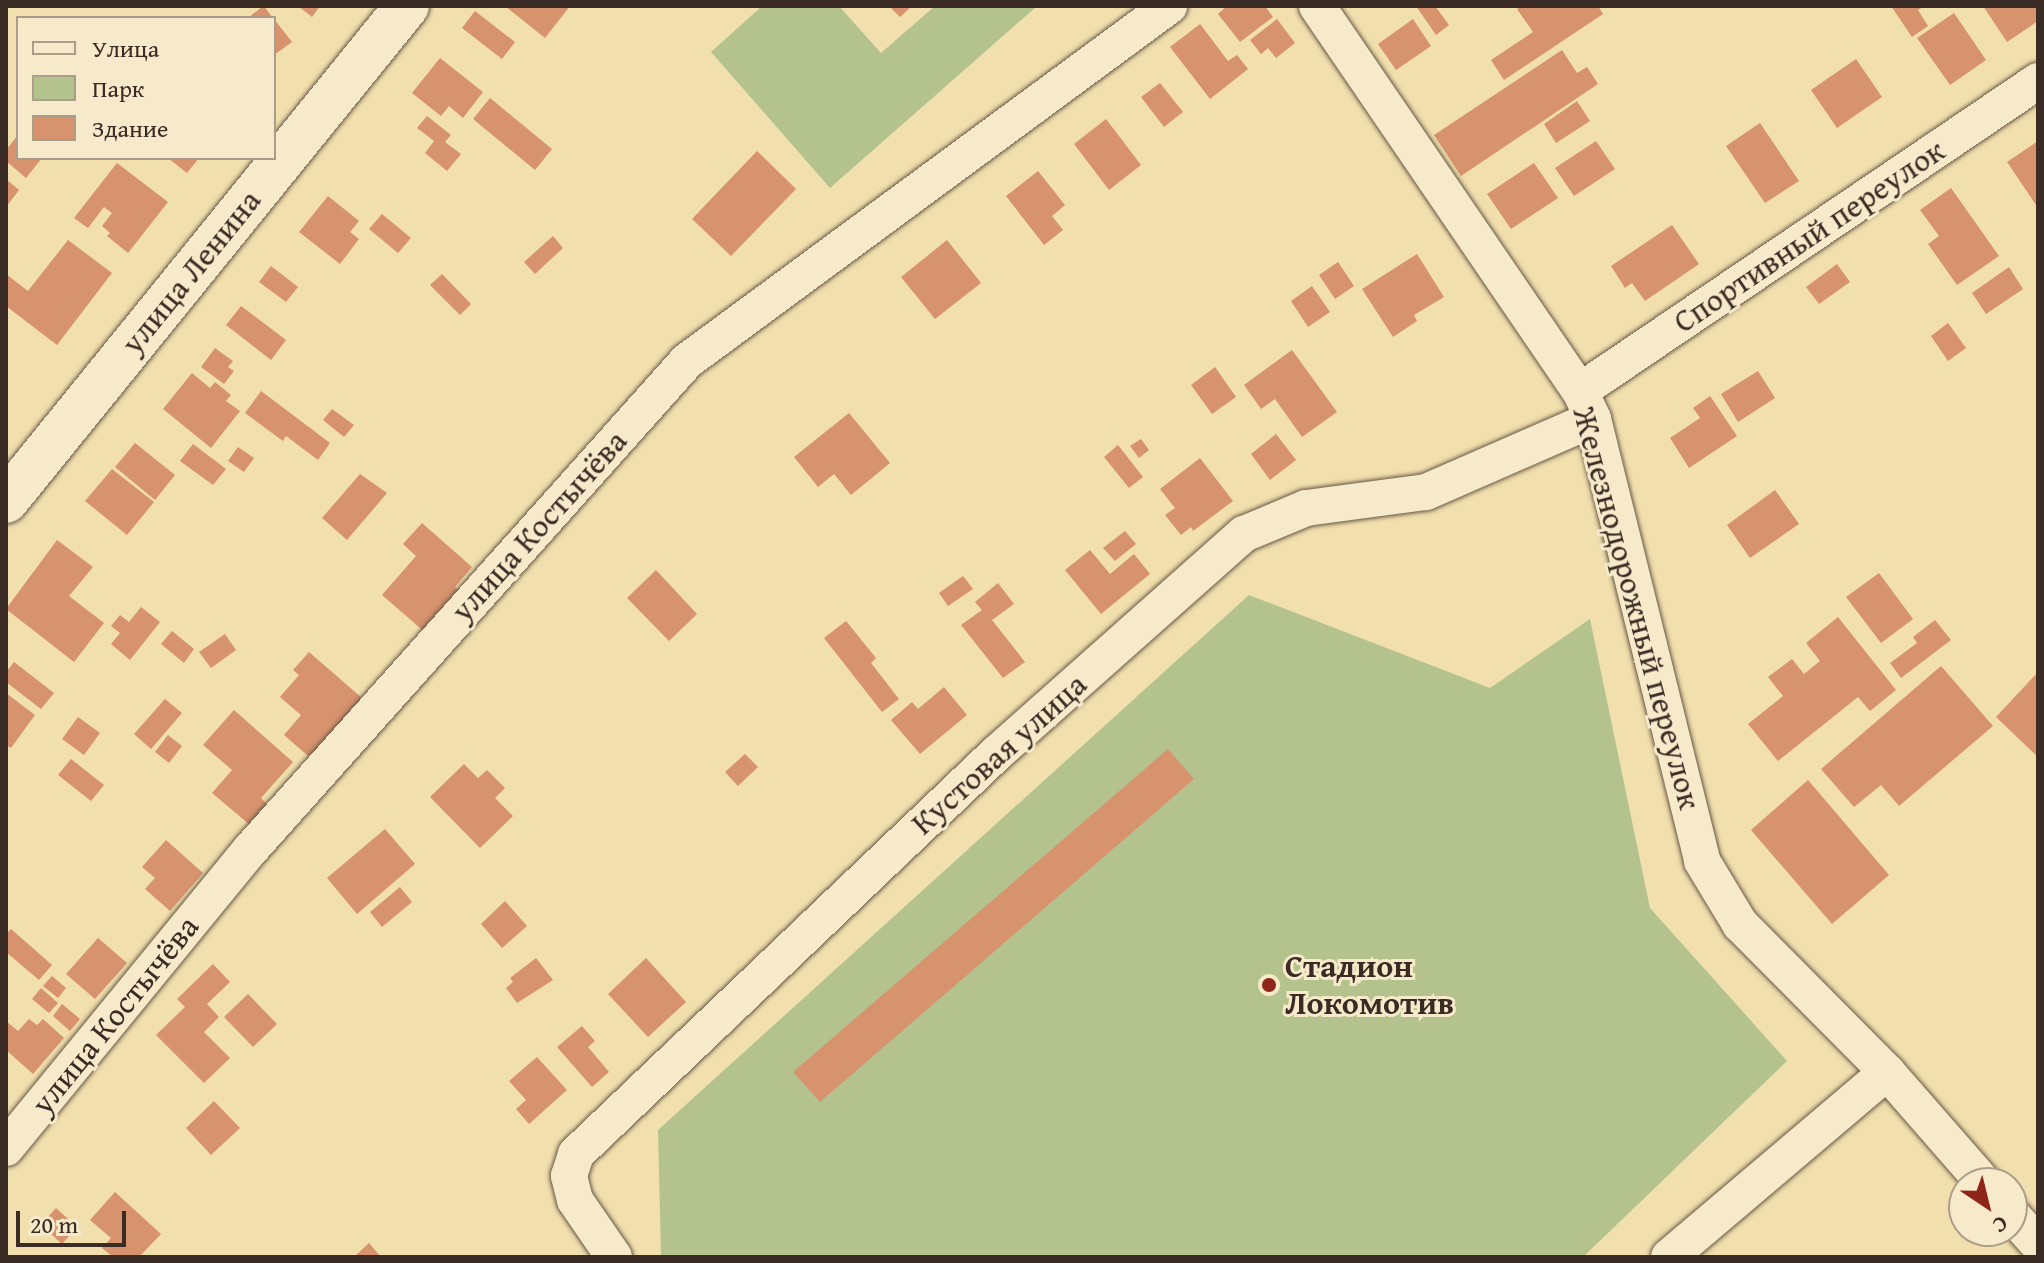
<!DOCTYPE html>
<meta charset="utf-8">
<style>
body{margin:0}
#map{position:relative;width:2044px;height:1263px;overflow:hidden;background:#f1dfad;font-family:"Gentium Book Plus",serif}
div>[style]{position:absolute}
.green>*{inset:0;background:#b4c38e}
.building>*{inset:0;background:#d7926e}
.roads{filter:drop-shadow(0 0 2px #685846) drop-shadow(0 0 2px #685846)}
.minor>*{height:36px;margin:-18px;padding:0 18px;transform-origin:18px;border-radius:18px;background:#f6eaca}
.secondary>*{height:44px;margin:-22px;padding:0 22px;transform-origin:22px;border-radius:22px;background:#f6eaca}
.dots>*{width:22px;height:22px;translate:-50% -50%;box-sizing:border-box;border:4px solid #f6eaca;border-radius:50%}
span{translate:-50% -50%;white-space:nowrap;text-align:center;line-height:1.15;-webkit-text-stroke:6px #f6eaca;paint-order:stroke}
.street-label{font-size:32px;color:#3a2b24}
.poi-label{font-size:32px;color:#3a2b24;font-weight:700}
.left{translate:0 -50%;text-align:left}
.frame{position:absolute;inset:0;border:8px solid #3a2b24;pointer-events:none}
.legend{position:absolute;left:16px;top:16px;width:260px;height:144px;box-sizing:border-box;background:#f6eaca;border:2px solid #ab9e88;margin:0;padding:10px 14px;list-style:none;font-size:24px;color:#3a2b24}
.legend li{display:flex;align-items:center;gap:16px;height:40px}
.legend b{width:40px;border:2px solid #ab9e88}
.north{position:absolute;left:1948px;top:1167px;width:80px;height:80px;box-sizing:border-box;background:#f6eaca;border:2px solid #ab9e88;border-radius:50%;rotate:145deg;font-size:22px;font-weight:700;line-height:32px;text-align:center;color:#3a2b24}
.north::after{content:'';display:block;margin:auto;width:28px;height:36px;background:#8f2418;clip-path:polygon(50% 0,100% 100%,50% 72%,0 100%)}
.scale{position:absolute;left:16px;top:1211px;width:110px;height:36px;box-sizing:border-box;border:4px solid #3a2b24;border-top:0;padding-left:10px;font-size:24px;line-height:28px;white-space:nowrap;color:#3a2b24;-webkit-text-stroke:6px #f6eaca;paint-order:stroke}
</style>
<div id="map">
<div class="green">
<div style="clip-path:polygon(762px 6px,839px 6px,881px 53px,935px 6px,1036px 7px,830px 188px,711px 52px)"></div>
<div style="clip-path:polygon(1249px 595px,1490px 688px,1590px 619px,1650px 908px,1787px 1061px,1583px 1257px,661px 1257px,658px 1130px)"></div>
</div>
<div class="building">
<div style="clip-path:polygon(264px 6px,273px 18px,248px 18px,263px 6px)"></div>
<div style="clip-path:polygon(298px 6px,320px 6px,312px 17px)"></div>
<div style="clip-path:polygon(505px 6px,570px 6px,545px 38px)"></div>
<div style="clip-path:polygon(889px 6px,912px 6px,900px 17px)"></div>
<div style="clip-path:polygon(1227px 6px,1265px 6px,1273px 17px,1240px 42px,1218px 14px)"></div>
<div style="clip-path:polygon(1416px 6px,1435px 6px,1449px 25px,1436px 35px)"></div>
<div style="clip-path:polygon(1522px 6px,1598px 6px,1603px 14px,1504px 80px,1491px 60px,1533px 32px,1517px 9px)"></div>
<div style="clip-path:polygon(1891px 6px,1924px 6px,1918px 10px,1928px 26px,1912px 37px)"></div>
<div style="clip-path:polygon(1983px 6px,2038px 6px,2038px 21px,2007px 42px)"></div>
<div style="clip-path:polygon(475px 11px,515px 42px,502px 59px,462px 28px)"></div>
<div style="clip-path:polygon(1954px 13px,1986px 60px,1950px 85px,1917px 38px)"></div>
<div style="clip-path:polygon(274px 19px,292px 42px,274px 55px)"></div>
<div style="clip-path:polygon(1277px 19px,1295px 43px,1276px 58px,1268px 48px,1261px 54px,1250px 40px)"></div>
<div style="clip-path:polygon(1413px 19px,1431px 46px,1396px 70px,1378px 44px)"></div>
<div style="clip-path:polygon(1200px 24px,1228px 61px,1237px 55px,1248px 69px,1210px 99px,1170px 47px)"></div>
<div style="clip-path:polygon(1562px 50px,1577px 73px,1587px 67px,1598px 84px,1461px 176px,1434px 135px)"></div>
<div style="clip-path:polygon(440px 58px,483px 92px,463px 118px,449px 106px,441px 116px,412px 93px)"></div>
<div style="clip-path:polygon(1856px 59px,1882px 97px,1837px 128px,1811px 90px)"></div>
<div style="clip-path:polygon(1160px 83px,1183px 112px,1164px 127px,1141px 97px)"></div>
<div style="clip-path:polygon(490px 98px,552px 149px,535px 170px,473px 119px)"></div>
<div style="clip-path:polygon(1577px 101px,1590px 121px,1556px 143px,1544px 124px)"></div>
<div style="clip-path:polygon(427px 116px,451px 135px,445px 142px,461px 154px,447px 171px,425px 153px,434px 141px,417px 128px)"></div>
<div style="clip-path:polygon(1106px 119px,1141px 165px,1109px 190px,1074px 144px)"></div>
<div style="clip-path:polygon(1760px 123px,1799px 181px,1765px 203px,1726px 146px)"></div>
<div style="clip-path:polygon(18px 135px,18px 158px,42px 158px,26px 178px,6px 161px,6px 150px)"></div>
<div style="clip-path:polygon(1596px 141px,1615px 169px,1574px 196px,1555px 168px)"></div>
<div style="clip-path:polygon(2038px 141px,2038px 208px,2007px 162px)"></div>
<div style="clip-path:polygon(757px 151px,796px 189px,731px 256px,692px 219px)"></div>
<div style="clip-path:polygon(168px 158px,199px 158px,187px 173px)"></div>
<div style="clip-path:polygon(117px 163px,168px 202px,128px 253px,107px 236px,110px 233px,102px 226px,112px 213px,104px 207px,88px 228px,74px 218px)"></div>
<div style="clip-path:polygon(1534px 163px,1558px 198px,1511px 229px,1487px 194px)"></div>
<div style="clip-path:polygon(1038px 171px,1065px 205px,1052px 216px,1063px 230px,1044px 245px,1006px 196px)"></div>
<div style="clip-path:polygon(6px 179px,19px 190px,6px 207px)"></div>
<div style="clip-path:polygon(1951px 188px,1999px 256px,1957px 285px,1928px 244px,1939px 236px,1920px 210px)"></div>
<div style="clip-path:polygon(328px 196px,359px 221px,350px 232px,359px 239px,340px 264px,299px 232px)"></div>
<div style="clip-path:polygon(382px 214px,411px 238px,398px 253px,369px 229px)"></div>
<div style="clip-path:polygon(1672px 225px,1699px 264px,1645px 301px,1632px 283px,1625px 288px,1611px 266px)"></div>
<div style="clip-path:polygon(553px 236px,563px 248px,535px 274px,524px 262px)"></div>
<div style="clip-path:polygon(68px 240px,112px 273px,57px 345px,6px 306px,6px 274px,28px 291px)"></div>
<div style="clip-path:polygon(947px 240px,981px 283px,935px 319px,901px 277px)"></div>
<div style="clip-path:polygon(1417px 254px,1444px 297px,1414px 315px,1417px 321px,1393px 337px,1362px 289px)"></div>
<div style="clip-path:polygon(1338px 262px,1354px 286px,1335px 299px,1319px 275px)"></div>
<div style="clip-path:polygon(1837px 264px,1850px 282px,1819px 304px,1806px 287px)"></div>
<div style="clip-path:polygon(271px 266px,298px 287px,286px 302px,259px 282px)"></div>
<div style="clip-path:polygon(2009px 267px,2023px 289px,1986px 314px,1972px 293px)"></div>
<div style="clip-path:polygon(442px 274px,471px 304px,460px 315px,430px 285px)"></div>
<div style="clip-path:polygon(1312px 286px,1330px 312px,1308px 327px,1291px 301px)"></div>
<div style="clip-path:polygon(241px 306px,286px 340px,271px 360px,226px 325px)"></div>
<div style="clip-path:polygon(1948px 323px,1966px 348px,1948px 361px,1931px 336px)"></div>
<div style="clip-path:polygon(215px 348px,233px 361px,228px 367px,234px 371px,224px 384px,201px 367px)"></div>
<div style="clip-path:polygon(1292px 350px,1337px 412px,1302px 437px,1275px 399px,1261px 409px,1244px 385px)"></div>
<div style="clip-path:polygon(1215px 367px,1236px 397px,1212px 414px,1191px 385px)"></div>
<div style="clip-path:polygon(1758px 371px,1775px 398px,1738px 422px,1721px 394px)"></div>
<div style="clip-path:polygon(192px 373px,210px 388px,215px 382px,231px 395px,226px 401px,240px 411px,211px 448px,163px 409px)"></div>
<div style="clip-path:polygon(261px 391px,330px 443px,318px 460px,286px 436px,283px 441px,245px 413px)"></div>
<div style="clip-path:polygon(1710px 396px,1737px 436px,1689px 468px,1670px 438px,1700px 418px,1693px 408px)"></div>
<div style="clip-path:polygon(332px 409px,354px 425px,344px 437px,323px 420px)"></div>
<div style="clip-path:polygon(849px 413px,890px 463px,851px 495px,834px 474px,818px 487px,794px 457px)"></div>
<div style="clip-path:polygon(1276px 434px,1296px 460px,1270px 480px,1251px 454px)"></div>
<div style="clip-path:polygon(1141px 439px,1149px 450px,1139px 458px,1130px 446px)"></div>
<div style="clip-path:polygon(135px 443px,175px 475px,155px 500px,115px 467px)"></div>
<div style="clip-path:polygon(193px 444px,226px 469px,213px 485px,180px 461px)"></div>
<div style="clip-path:polygon(1118px 445px,1143px 477px,1129px 488px,1104px 457px)"></div>
<div style="clip-path:polygon(238px 447px,254px 458px,244px 472px,228px 461px)"></div>
<div style="clip-path:polygon(1200px 458px,1233px 501px,1193px 531px,1191px 527px,1181px 535px,1165px 515px,1175px 508px,1160px 489px)"></div>
<div style="clip-path:polygon(112px 469px,154px 502px,127px 535px,85px 501px)"></div>
<div style="clip-path:polygon(360px 474px,387px 493px,347px 540px,322px 518px)"></div>
<div style="clip-path:polygon(1775px 490px,1799px 524px,1750px 558px,1727px 525px)"></div>
<div style="clip-path:polygon(422px 523px,472px 567px,455px 587px,463px 593px,427px 634px,382px 595px,416px 556px,403px 544px)"></div>
<div style="clip-path:polygon(1125px 531px,1136px 544px,1115px 561px,1103px 548px)"></div>
<div style="clip-path:polygon(57px 540px,93px 567px,69px 596px,104px 623px,74px 662px,6px 609px)"></div>
<div style="clip-path:polygon(1090px 550px,1110px 574px,1134px 554px,1150px 574px,1101px 614px,1065px 570px)"></div>
<div style="clip-path:polygon(656px 570px,697px 614px,669px 641px,627px 598px)"></div>
<div style="clip-path:polygon(1879px 573px,1913px 619px,1881px 643px,1846px 597px)"></div>
<div style="clip-path:polygon(963px 576px,973px 589px,948px 606px,939px 593px)"></div>
<div style="clip-path:polygon(998px 583px,1014px 604px,992px 620px,1025px 662px,1003px 678px,961px 625px,982px 610px,975px 602px)"></div>
<div style="clip-path:polygon(141px 607px,160px 622px,130px 660px,111px 644px,120px 633px,111px 626px,120px 615px,129px 622px)"></div>
<div style="clip-path:polygon(1838px 617px,1896px 690px,1870px 711px,1858px 697px,1778px 761px,1748px 724px,1783px 696px,1768px 677px,1792px 659px,1804px 674px,1820px 661px,1806px 643px)"></div>
<div style="clip-path:polygon(1935px 620px,1951px 640px,1901px 678px,1890px 663px,1917px 643px,1913px 637px)"></div>
<div style="clip-path:polygon(846px 621px,876px 658px,871px 663px,899px 699px,882px 712px,824px 638px)"></div>
<div style="clip-path:polygon(172px 631px,194px 649px,184px 663px,161px 644px)"></div>
<div style="clip-path:polygon(225px 634px,236px 650px,211px 668px,199px 652px)"></div>
<div style="clip-path:polygon(309px 652px,362px 698px,315px 762px,284px 735px,301px 715px,280px 697px,299px 675px,293px 670px)"></div>
<div style="clip-path:polygon(14px 662px,54px 693px,41px 709px,6px 682px,6px 672px)"></div>
<div style="clip-path:polygon(1941px 666px,1993px 726px,1899px 806px,1881px 785px,1854px 807px,1821px 769px)"></div>
<div style="clip-path:polygon(2038px 672px,2038px 757px,1996px 717px)"></div>
<div style="clip-path:polygon(944px 687px,967px 715px,920px 754px,891px 720px,912px 702px,918px 709px)"></div>
<div style="clip-path:polygon(6px 693px,35px 715px,11px 748px,6px 745px)"></div>
<div style="clip-path:polygon(165px 699px,182px 713px,151px 749px,134px 734px)"></div>
<div style="clip-path:polygon(234px 710px,293px 762px,261px 798px,268px 805px,250px 825px,212px 793px,232px 770px,203px 745px)"></div>
<div style="clip-path:polygon(78px 717px,100px 733px,84px 755px,62px 739px)"></div>
<div style="clip-path:polygon(168px 735px,182px 746px,169px 763px,155px 752px)"></div>
<div style="clip-path:polygon(1168px 749px,1194px 779px,820px 1102px,793px 1072px)"></div>
<div style="clip-path:polygon(745px 754px,758px 767px,738px 786px,725px 772px)"></div>
<div style="clip-path:polygon(71px 759px,104px 785px,91px 801px,58px 775px)"></div>
<div style="clip-path:polygon(464px 764px,478px 778px,487px 770px,505px 788px,495px 798px,513px 816px,480px 848px,430px 797px)"></div>
<div style="clip-path:polygon(1808px 780px,1889px 875px,1832px 924px,1751px 830px)"></div>
<div style="clip-path:polygon(385px 829px,415px 864px,357px 914px,327px 878px)"></div>
<div style="clip-path:polygon(166px 840px,203px 873px,170px 911px,145px 889px,155px 878px,142px 867px)"></div>
<div style="clip-path:polygon(400px 887px,412px 902px,382px 927px,370px 912px)"></div>
<div style="clip-path:polygon(505px 901px,527px 926px,502px 948px,481px 924px)"></div>
<div style="clip-path:polygon(11px 929px,52px 965px,39px 980px,6px 952px,6px 934px)"></div>
<div style="clip-path:polygon(98px 938px,127px 963px,95px 999px,66px 974px)"></div>
<div style="clip-path:polygon(536px 958px,553px 980px,517px 1003px,506px 988px,513px 982px,510px 978px)"></div>
<div style="clip-path:polygon(646px 958px,686px 1002px,648px 1037px,608px 994px)"></div>
<div style="clip-path:polygon(213px 964px,230px 982px,207px 1004px,219px 1017px,204px 1032px,230px 1058px,204px 1083px,156px 1035px,185px 1007px,177px 999px)"></div>
<div style="clip-path:polygon(52px 976px,66px 988px,58px 998px,43px 986px)"></div>
<div style="clip-path:polygon(41px 988px,58px 1003px,49px 1013px,32px 999px)"></div>
<div style="clip-path:polygon(248px 994px,277px 1024px,253px 1047px,224px 1017px)"></div>
<div style="clip-path:polygon(62px 1004px,80px 1019px,70px 1031px,53px 1016px)"></div>
<div style="clip-path:polygon(29px 1019px,37px 1025px,43px 1019px,64px 1038px,33px 1074px,6px 1050px,6px 1021px,18px 1031px)"></div>
<div style="clip-path:polygon(582px 1026px,595px 1041px,588px 1047px,609px 1072px,592px 1087px,557px 1047px)"></div>
<div style="clip-path:polygon(537px 1057px,567px 1090px,529px 1124px,516px 1109px,526px 1100px,509px 1081px)"></div>
<div style="clip-path:polygon(214px 1101px,240px 1128px,211px 1155px,186px 1128px)"></div>
<div style="clip-path:polygon(115px 1192px,161px 1234px,139px 1257px,113px 1257px,102px 1248px,111px 1238px,90px 1220px)"></div>
<div style="clip-path:polygon(56px 1208px,77px 1227px,62px 1244px,41px 1225px)"></div>
<div style="clip-path:polygon(369px 1243px,381px 1257px,354px 1257px)"></div>
</div>
<div class="roads">
<div class="minor">
<div style="left:1317px;top:6px;width:466px;rotate:55.7deg"></div>
<div style="left:1580px;top:391px;width:31px;rotate:65deg"></div>
<div style="left:1593px;top:419px;width:455px;rotate:76.1deg"></div>
<div style="left:1702px;top:861px;width:74px;rotate:58.9deg"></div>
<div style="left:1740px;top:924px;width:209px;rotate:45.2deg"></div>
<div style="left:1887px;top:1072px;width:147px;rotate:48.9deg"></div>
<div style="left:1580px;top:391px;width:553px;rotate:-34.09deg"></div>
<div style="left:6px;top:1148px;width:387px;rotate:-50.7deg"></div>
<div style="left:251px;top:849px;width:654px;rotate:-48.22deg"></div>
<div style="left:687px;top:361px;width:599px;rotate:-36.37deg"></div>
<div style="left:2012px;top:1215px;width:39px;rotate:48deg"></div>
<div style="left:614px;top:1257px;width:69px;rotate:-124.4deg"></div>
<div style="left:575px;top:1200px;width:25px;rotate:-104deg"></div>
<div style="left:569px;top:1176px;width:23px;rotate:-72deg"></div>
<div style="left:576px;top:1154px;width:581px;rotate:-43.61deg"></div>
<div style="left:997px;top:753px;width:330px;rotate:-41.6deg"></div>
<div style="left:1244px;top:534px;width:67px;rotate:-22.8deg"></div>
<div style="left:1306px;top:508px;width:121px;rotate:-7.6deg"></div>
<div style="left:1426px;top:492px;width:182px;rotate:-23.6deg"></div>
<div style="left:1669px;top:1257px;width:286px;rotate:-40.3deg"></div>
</div>
<div class="secondary">
<div style="left:6px;top:501px;width:637px;rotate:-50.99deg"></div>
</div>
</div>
<div class="dots">
<div style="left:1269px;top:985px;background:#8f2418"></div>
</div>
<div class="street-label">
<span style="left:1809px;top:236px;rotate:-34deg">Спортивный переулок</span>
<span style="left:191px;top:272px;rotate:-51deg">улица Ленина</span>
<span style="left:539px;top:526px;rotate:-48deg">улица Костычёва</span>
<span style="left:1637px;top:608px;rotate:75deg">Железнодорожный переулок</span>
<span style="left:999px;top:754px;rotate:-42deg">Кустовая улица</span>
<span style="left:115px;top:1015px;rotate:-51deg">улица Костычёва</span>
</div>
<div class="poi-label">
<span class="left" style="left:1285px;top:985px">Стадион<br>Локомотив</span>
</div>
<div class="frame"></div>
<ul class="legend">
<li><b style="height:10px;background:#f6eaca"></b>Улица</li>
<li><b style="height:22px;background:#b4c38e"></b>Парк</li>
<li><b style="height:22px;background:#d7926e"></b>Здание</li>
</ul>
<div class="north">С</div>
<div class="scale">20 m</div>
</div>
